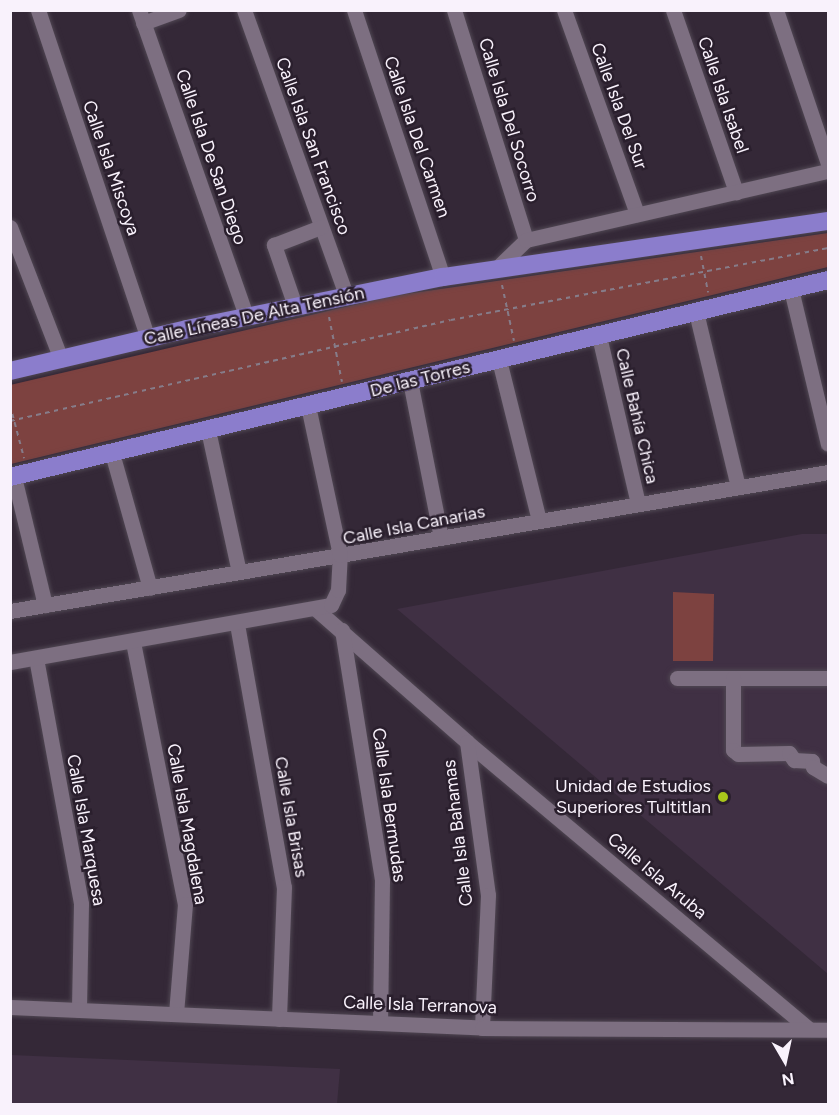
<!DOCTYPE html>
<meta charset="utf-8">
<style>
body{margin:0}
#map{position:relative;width:839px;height:1115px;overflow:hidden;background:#342837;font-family:Figtree,sans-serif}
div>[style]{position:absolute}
.built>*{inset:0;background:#403044}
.green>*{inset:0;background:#7d4240}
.path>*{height:2px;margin-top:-1px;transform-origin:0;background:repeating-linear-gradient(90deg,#867c89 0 4.5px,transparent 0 9px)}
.roads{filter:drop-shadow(0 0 2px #504753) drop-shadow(0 0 2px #504753)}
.minor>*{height:15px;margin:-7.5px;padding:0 7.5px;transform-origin:7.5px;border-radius:7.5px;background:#7d6f81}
.major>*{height:18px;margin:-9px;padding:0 9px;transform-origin:9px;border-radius:9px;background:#8b7dcc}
.dots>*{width:16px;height:16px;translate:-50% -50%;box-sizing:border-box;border:3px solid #2a1f2d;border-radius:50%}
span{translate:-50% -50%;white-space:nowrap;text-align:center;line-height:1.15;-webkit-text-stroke:5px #2a1f2d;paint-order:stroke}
.street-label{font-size:18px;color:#f9f2fc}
.poi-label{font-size:18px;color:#f9f2fc}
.right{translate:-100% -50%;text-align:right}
.frame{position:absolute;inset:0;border:12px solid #f9f2fc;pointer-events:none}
.north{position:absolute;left:755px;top:1031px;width:60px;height:60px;-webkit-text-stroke:4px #2a1f2d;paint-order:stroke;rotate:171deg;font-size:16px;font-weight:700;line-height:24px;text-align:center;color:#f9f2fc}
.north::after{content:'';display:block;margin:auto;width:21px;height:27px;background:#f9f2fc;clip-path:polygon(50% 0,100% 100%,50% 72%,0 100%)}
</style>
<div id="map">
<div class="built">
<div style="clip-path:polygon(802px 534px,828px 534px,828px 974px,397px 609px)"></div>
<div style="clip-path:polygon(11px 1055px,340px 1069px,337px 1104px,11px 1104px)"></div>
</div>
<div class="green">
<div style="clip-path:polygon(828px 233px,828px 267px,11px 464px,10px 385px,392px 296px)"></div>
<div style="clip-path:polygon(673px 592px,714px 594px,713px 661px,673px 661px)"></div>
</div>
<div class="path">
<div style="left:701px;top:256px;width:37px;rotate:79deg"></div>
<div style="left:502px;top:285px;width:57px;rotate:77.9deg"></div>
<div style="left:329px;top:317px;width:66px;rotate:78.7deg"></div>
<div style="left:10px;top:405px;width:55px;rotate:75.2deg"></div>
<div style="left:10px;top:421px;width:452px;rotate:-12.9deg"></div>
<div style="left:451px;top:320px;width:384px;rotate:-10.8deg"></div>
</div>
<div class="roads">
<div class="minor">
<div style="left:38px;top:10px;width:346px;rotate:71.5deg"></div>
<div style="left:139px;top:10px;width:324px;rotate:70.7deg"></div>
<div style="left:244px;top:10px;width:303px;rotate:70.3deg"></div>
<div style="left:354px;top:10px;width:281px;rotate:71.6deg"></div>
<div style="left:454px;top:10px;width:241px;rotate:72.6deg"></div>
<div style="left:564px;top:10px;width:217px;rotate:70.3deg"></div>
<div style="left:673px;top:10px;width:193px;rotate:70.9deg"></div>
<div style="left:776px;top:10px;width:163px;rotate:71.3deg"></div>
<div style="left:143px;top:23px;width:38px;rotate:-20deg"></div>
<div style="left:10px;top:227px;width:142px;rotate:68.9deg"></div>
<div style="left:498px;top:267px;width:39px;rotate:-44deg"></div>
<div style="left:526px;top:240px;width:310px;rotate:-12.9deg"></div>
<div style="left:791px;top:289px;width:159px;rotate:76.6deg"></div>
<div style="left:295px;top:306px;width:65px;rotate:-109deg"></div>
<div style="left:274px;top:245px;width:50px;rotate:-21deg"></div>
<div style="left:696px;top:312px;width:180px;rotate:76.5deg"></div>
<div style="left:599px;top:336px;width:172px;rotate:76.9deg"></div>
<div style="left:499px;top:360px;width:166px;rotate:76deg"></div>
<div style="left:410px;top:381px;width:160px;rotate:78.8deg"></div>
<div style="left:208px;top:430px;width:145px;rotate:77.7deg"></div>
<div style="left:112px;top:453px;width:140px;rotate:74.3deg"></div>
<div style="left:14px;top:477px;width:132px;rotate:76.4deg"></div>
<div style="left:317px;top:610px;width:200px;rotate:41.3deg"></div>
<div style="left:467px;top:742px;width:446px;rotate:40deg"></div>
<div style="left:10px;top:611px;width:830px;rotate:-9.64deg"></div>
<div style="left:237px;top:624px;width:267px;rotate:79.9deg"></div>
<div style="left:284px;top:887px;width:132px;rotate:92.2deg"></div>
<div style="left:342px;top:630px;width:254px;rotate:80.9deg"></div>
<div style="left:382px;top:881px;width:142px;rotate:90.8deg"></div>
<div style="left:133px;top:642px;width:267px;rotate:78.8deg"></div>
<div style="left:185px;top:904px;width:110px;rotate:94.7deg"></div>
<div style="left:36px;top:658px;width:250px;rotate:79.6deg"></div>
<div style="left:81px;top:904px;width:106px;rotate:91.1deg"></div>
<div style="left:10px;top:662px;width:326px;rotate:-10.1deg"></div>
<div style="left:331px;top:605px;width:17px;rotate:-65deg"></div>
<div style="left:338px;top:590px;width:35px;rotate:-87deg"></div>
<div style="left:340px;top:555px;width:152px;rotate:-102.1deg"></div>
<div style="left:677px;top:678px;width:151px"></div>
<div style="left:733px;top:678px;width:72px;rotate:90deg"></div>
<div style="left:733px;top:750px;width:6px;rotate:39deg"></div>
<div style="left:738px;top:754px;width:51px;rotate:-1.1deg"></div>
<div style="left:789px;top:753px;width:9px;rotate:54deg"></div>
<div style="left:794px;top:760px;width:18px;rotate:3deg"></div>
<div style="left:812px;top:761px;width:6px;rotate:81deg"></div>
<div style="left:813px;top:767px;width:17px;rotate:31deg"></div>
<div style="left:467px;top:742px;width:154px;rotate:82.2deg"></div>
<div style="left:488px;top:895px;width:133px;rotate:92.6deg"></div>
<div style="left:10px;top:1007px;width:472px;rotate:2.5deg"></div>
<div style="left:482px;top:1028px;width:346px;rotate:0.3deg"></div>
</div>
<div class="major">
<div style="left:10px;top:371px;width:182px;rotate:-13.3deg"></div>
<div style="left:187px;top:329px;width:261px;rotate:-11.5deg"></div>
<div style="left:443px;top:277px;width:389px;rotate:-8.3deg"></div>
<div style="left:10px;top:477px;width:841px;rotate:-13.54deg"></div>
</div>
</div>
<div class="dots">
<div style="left:723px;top:797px;background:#a9c71b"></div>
</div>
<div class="street-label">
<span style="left:723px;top:95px;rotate:71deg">Calle Isla Isabel</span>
<span style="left:619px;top:106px;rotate:70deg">Calle Isla Del Sur</span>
<span style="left:509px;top:120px;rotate:73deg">Calle Isla Del Socorro</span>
<span style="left:417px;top:137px;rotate:71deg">Calle Isla Del Carmen</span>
<span style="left:313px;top:146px;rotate:70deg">Calle Isla San Francisco</span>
<span style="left:211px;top:157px;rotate:71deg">Calle Isla De San Diego</span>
<span style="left:111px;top:168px;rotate:71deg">Calle Isla Miscoya</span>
<span style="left:254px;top:316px;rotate:-12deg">Calle Líneas De Alta Tensión</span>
<span style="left:420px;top:379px;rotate:-14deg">De las Torres</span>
<span style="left:637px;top:416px;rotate:77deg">Calle Bahía Chica</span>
<span style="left:414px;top:525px;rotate:-11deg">Calle Isla Canarias</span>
<span style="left:389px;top:805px;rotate:82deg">Calle Isla Bermudas</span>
<span style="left:291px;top:817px;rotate:80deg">Calle Isla Brisas</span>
<span style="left:187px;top:824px;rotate:80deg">Calle Isla Magdalena</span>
<span style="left:86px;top:830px;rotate:80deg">Calle Isla Marquesa</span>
<span style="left:458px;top:833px;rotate:-97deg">Calle Isla Bahamas</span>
<span style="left:657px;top:876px;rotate:40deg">Calle Isla Aruba</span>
<span style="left:420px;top:1005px;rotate:2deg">Calle Isla Terranova</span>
</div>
<div class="poi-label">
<span class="right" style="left:711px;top:797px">Unidad de Estudios<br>Superiores Tultitlan</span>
</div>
<div class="frame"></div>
<div class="north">N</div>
</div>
